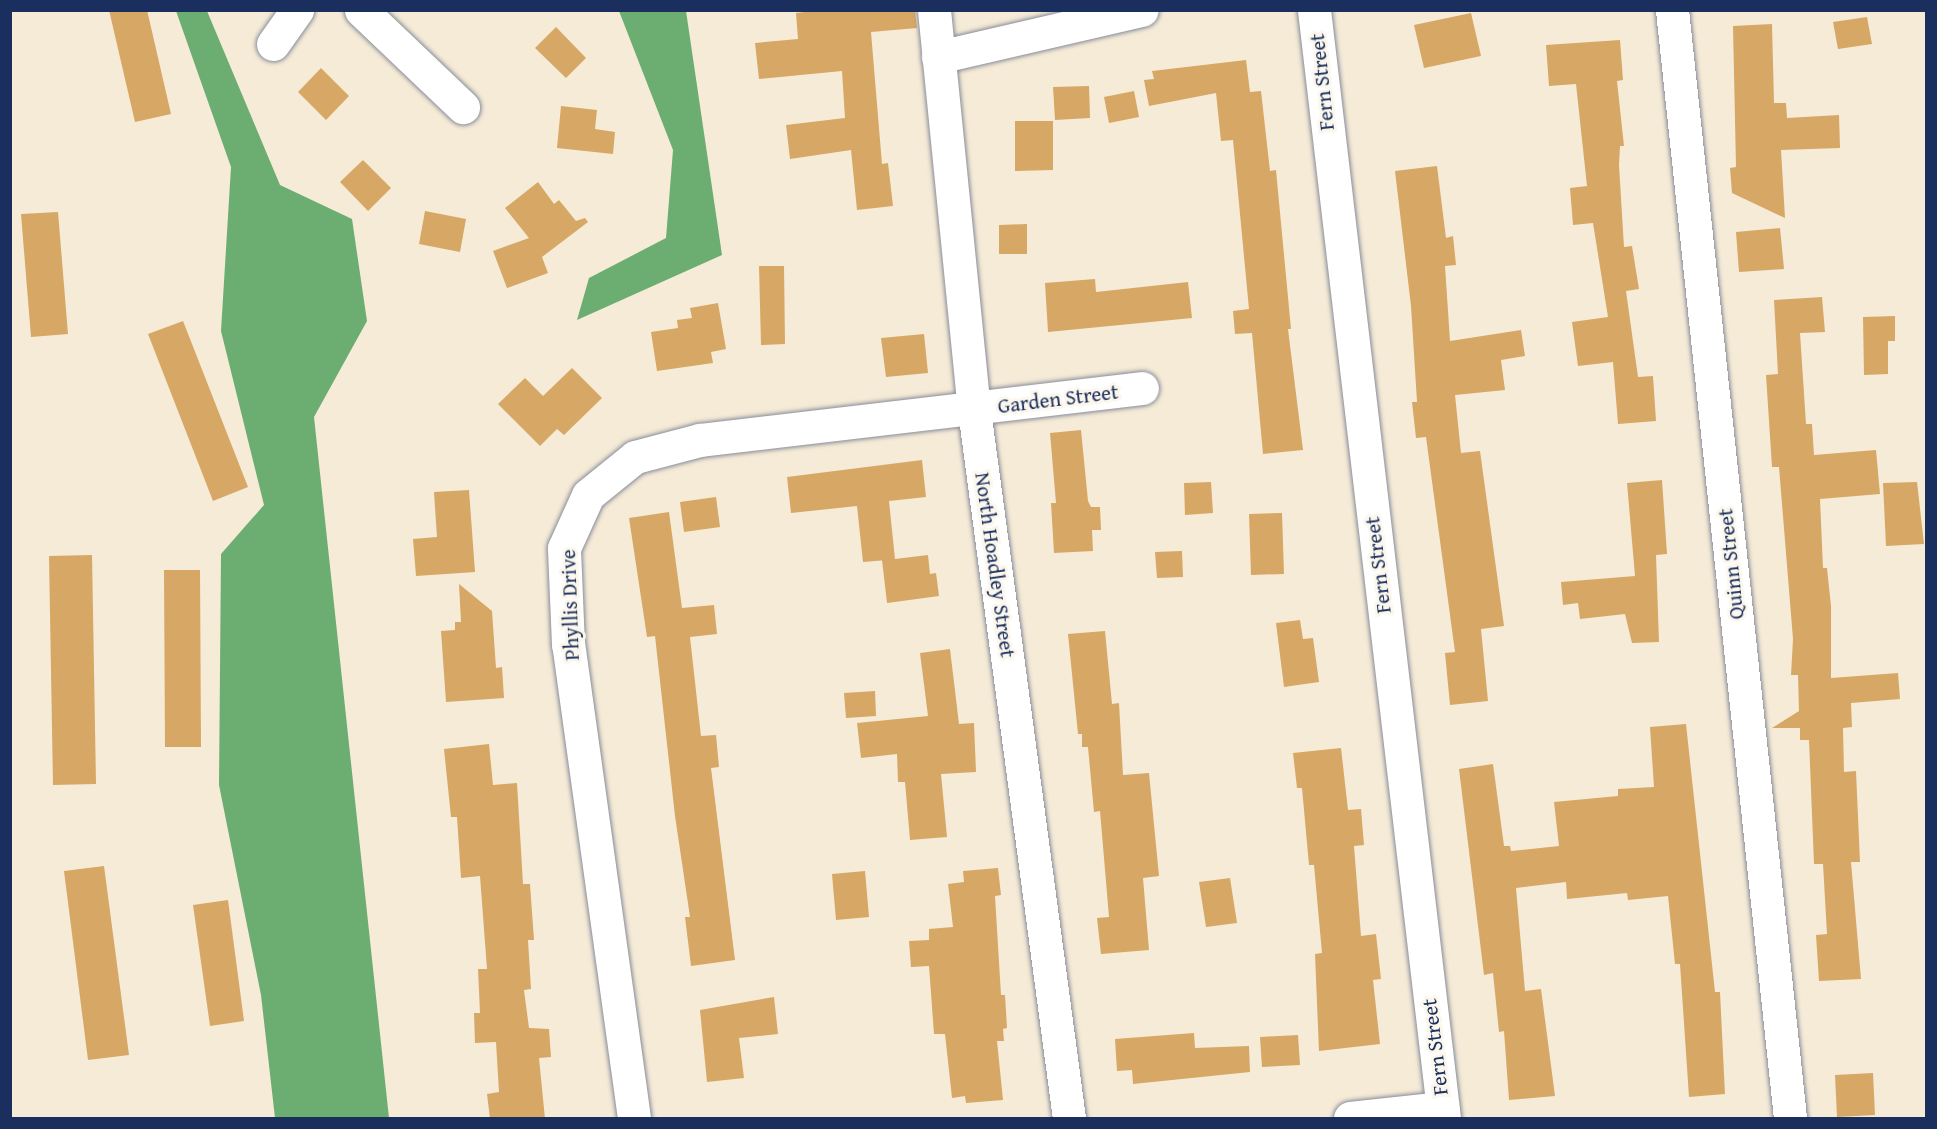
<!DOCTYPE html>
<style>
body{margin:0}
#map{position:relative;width:1937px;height:1129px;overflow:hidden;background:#f6ebd7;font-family:"Gentium Book Plus",serif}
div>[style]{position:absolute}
.forest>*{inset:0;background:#6cad71}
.building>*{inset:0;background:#d7a765}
.roads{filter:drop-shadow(0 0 2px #888d9a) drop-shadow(0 0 2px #888d9a)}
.minor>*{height:33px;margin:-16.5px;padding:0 16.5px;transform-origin:16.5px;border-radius:16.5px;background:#fff}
.tertiary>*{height:33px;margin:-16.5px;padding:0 16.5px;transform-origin:16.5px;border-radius:16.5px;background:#fff}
span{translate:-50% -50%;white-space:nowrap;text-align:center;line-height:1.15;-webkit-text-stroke:6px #fbf7ec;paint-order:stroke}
.street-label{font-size:21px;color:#1b2f5e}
.frame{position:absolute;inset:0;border:12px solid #1b2f5e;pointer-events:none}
</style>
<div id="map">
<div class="forest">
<div style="clip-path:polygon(176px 11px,207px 11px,280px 185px,352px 219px,367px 321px,314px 417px,389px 1118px,275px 1118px,261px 995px,219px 785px,221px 554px,264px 505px,221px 331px,231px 167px)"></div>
<div style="clip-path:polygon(619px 11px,686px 11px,722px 255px,577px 320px,589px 278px,666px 238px,673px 150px)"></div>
</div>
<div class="building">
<div style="clip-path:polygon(109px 10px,147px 10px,171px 114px,135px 122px)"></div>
<div style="clip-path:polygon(822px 10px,915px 10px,917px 28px,871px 32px,882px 164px,888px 163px,893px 206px,857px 210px,851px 150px,790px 159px,786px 125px,845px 118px,842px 71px,759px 79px,755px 43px,798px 39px,796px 13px)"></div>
<div style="clip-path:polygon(1471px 13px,1481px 56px,1424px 68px,1414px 25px)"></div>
<div style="clip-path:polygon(1867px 17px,1872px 44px,1838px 49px,1833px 22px)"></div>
<div style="clip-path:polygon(1772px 24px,1774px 103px,1786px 103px,1787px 118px,1839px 115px,1840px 148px,1781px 150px,1785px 218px,1732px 193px,1730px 168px,1736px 167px,1733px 26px)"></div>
<div style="clip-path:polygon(556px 27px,586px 58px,566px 78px,535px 48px)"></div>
<div style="clip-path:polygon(1620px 40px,1623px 80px,1617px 81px,1624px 146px,1620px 146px,1619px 165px,1624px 247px,1632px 246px,1639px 289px,1626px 291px,1638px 377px,1653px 376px,1656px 421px,1618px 424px,1613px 362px,1578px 366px,1572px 322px,1608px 317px,1593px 223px,1573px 225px,1570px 188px,1587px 186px,1576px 84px,1549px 86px,1546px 45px)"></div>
<div style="clip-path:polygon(1246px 60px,1250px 92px,1261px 91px,1270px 171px,1276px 170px,1291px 329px,1288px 329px,1303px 450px,1263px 454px,1252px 333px,1235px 334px,1233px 311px,1249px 309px,1233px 140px,1221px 141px,1216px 93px,1149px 106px,1144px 80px,1154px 79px,1152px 71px)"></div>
<div style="clip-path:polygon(321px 68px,349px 96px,326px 120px,298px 92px)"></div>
<div style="clip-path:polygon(1089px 86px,1090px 118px,1055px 120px,1053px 87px)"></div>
<div style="clip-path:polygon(1134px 91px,1139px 117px,1109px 123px,1104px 97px)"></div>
<div style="clip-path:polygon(561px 106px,597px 110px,595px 129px,615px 132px,613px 154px,557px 148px)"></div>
<div style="clip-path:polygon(1015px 121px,1053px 121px,1053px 170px,1015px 171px)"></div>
<div style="clip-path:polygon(363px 160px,391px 188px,368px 211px,340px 182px)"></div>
<div style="clip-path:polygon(1437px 166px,1446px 238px,1453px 236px,1456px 265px,1445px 266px,1450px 341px,1521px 330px,1525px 356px,1501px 360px,1505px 390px,1455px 395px,1461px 453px,1480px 451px,1504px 626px,1481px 629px,1488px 701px,1450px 705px,1445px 653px,1455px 652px,1426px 437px,1416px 438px,1412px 402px,1417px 402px,1411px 306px,1395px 171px)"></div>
<div style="clip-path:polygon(538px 182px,554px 204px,559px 200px,576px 221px,585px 218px,588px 222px,542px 257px,548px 273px,507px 288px,493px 251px,529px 238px,505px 208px)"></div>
<div style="clip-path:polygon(425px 211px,466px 219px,460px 252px,419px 244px)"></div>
<div style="clip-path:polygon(58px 212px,68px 334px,31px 337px,21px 214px)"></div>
<div style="clip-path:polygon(1027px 224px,1027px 254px,999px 254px,999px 225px)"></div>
<div style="clip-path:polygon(1780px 228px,1784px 269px,1739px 272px,1736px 232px)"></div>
<div style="clip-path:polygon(759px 266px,784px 266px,785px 344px,761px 345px)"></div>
<div style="clip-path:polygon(1095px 279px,1096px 292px,1188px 282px,1192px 318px,1048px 332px,1045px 283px)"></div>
<div style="clip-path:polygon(1822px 297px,1825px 332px,1800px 333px,1806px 424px,1812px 424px,1814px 455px,1876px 450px,1880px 494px,1820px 499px,1823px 568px,1827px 568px,1831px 606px,1831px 678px,1898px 673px,1900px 699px,1851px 703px,1852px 727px,1843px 728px,1844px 772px,1856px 771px,1860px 862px,1851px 862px,1861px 979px,1819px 981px,1816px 935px,1827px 934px,1823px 864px,1814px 864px,1809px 740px,1800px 740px,1800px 728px,1772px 728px,1799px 711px,1798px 675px,1791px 675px,1793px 639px,1779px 467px,1772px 467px,1766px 375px,1778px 374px,1774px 300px)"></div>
<div style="clip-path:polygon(718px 303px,726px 349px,711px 352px,713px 363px,657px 371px,651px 332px,678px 328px,677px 320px,692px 318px,690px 308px)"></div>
<div style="clip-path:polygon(1895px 316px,1895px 341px,1888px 341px,1888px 374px,1864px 375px,1863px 317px)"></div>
<div style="clip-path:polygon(183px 321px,248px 487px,213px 501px,148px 334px)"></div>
<div style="clip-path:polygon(924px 334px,928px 373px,886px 377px,881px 338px)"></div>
<div style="clip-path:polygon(572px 368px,602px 398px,564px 435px,557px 429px,540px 446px,498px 404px,525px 378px,543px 396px)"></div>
<div style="clip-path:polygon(1081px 430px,1088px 501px,1091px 507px,1100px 507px,1101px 530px,1092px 530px,1093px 551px,1054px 553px,1051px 503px,1056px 503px,1050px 433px)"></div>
<div style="clip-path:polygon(922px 460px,926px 497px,889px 501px,895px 559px,928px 555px,930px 574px,936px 573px,939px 596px,887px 603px,882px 560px,887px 560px,863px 562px,857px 506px,791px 513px,787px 477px)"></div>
<div style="clip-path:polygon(1662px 480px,1667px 554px,1656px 555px,1659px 642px,1632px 643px,1625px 614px,1580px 619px,1578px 603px,1563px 605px,1561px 582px,1635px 576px,1627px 483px)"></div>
<div style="clip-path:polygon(1211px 482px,1213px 513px,1185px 515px,1184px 483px)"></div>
<div style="clip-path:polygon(1917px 482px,1924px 544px,1886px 546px,1883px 483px)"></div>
<div style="clip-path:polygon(469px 490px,475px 572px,416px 576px,413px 539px,437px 537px,434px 492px)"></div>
<div style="clip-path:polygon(716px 497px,720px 527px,684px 532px,680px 502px)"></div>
<div style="clip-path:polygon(669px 512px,682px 608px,714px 605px,717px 634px,690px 637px,701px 736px,716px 735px,719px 767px,711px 768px,735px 960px,691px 966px,685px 917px,690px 917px,675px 816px,655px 636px,647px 637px,629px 518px)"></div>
<div style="clip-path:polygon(1282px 513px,1284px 574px,1251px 575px,1249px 514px)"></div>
<div style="clip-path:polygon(1182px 551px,1183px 577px,1157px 578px,1155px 552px)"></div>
<div style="clip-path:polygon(92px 555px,96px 784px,53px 785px,49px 556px)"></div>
<div style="clip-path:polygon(164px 570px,200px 570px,201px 747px,165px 747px)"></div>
<div style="clip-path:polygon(459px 584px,492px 611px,496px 668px,502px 667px,504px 698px,446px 702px,441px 631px,455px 630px,455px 622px,461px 622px)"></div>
<div style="clip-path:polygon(1300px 620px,1303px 639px,1313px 638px,1319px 682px,1284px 687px,1276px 623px)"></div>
<div style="clip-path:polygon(1105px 631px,1112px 704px,1119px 703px,1123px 775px,1149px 773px,1159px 876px,1143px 878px,1149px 950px,1101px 954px,1097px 918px,1109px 917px,1100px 811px,1094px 812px,1088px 747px,1082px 747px,1082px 734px,1078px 734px,1068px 634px)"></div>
<div style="clip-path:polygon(950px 649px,959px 724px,974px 723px,976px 772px,941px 774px,947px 837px,910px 840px,905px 782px,898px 782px,897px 754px,861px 758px,857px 723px,928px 716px,920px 653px)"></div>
<div style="clip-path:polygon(875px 691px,876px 716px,846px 718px,844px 693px)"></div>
<div style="clip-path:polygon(1686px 724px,1715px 992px,1720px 992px,1725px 1094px,1689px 1097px,1680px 964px,1675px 964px,1668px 896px,1628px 900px,1627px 893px,1567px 899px,1566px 882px,1516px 888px,1525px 991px,1541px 989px,1555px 1096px,1509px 1100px,1504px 1031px,1499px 1032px,1493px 973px,1484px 975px,1459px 769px,1493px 764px,1504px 846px,1510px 846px,1511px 851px,1559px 846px,1554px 802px,1618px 796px,1618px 789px,1654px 787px,1650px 727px)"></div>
<div style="clip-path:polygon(489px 744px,493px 785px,517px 783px,523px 884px,530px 884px,534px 940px,528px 940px,531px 989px,524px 990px,529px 1028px,549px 1029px,551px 1057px,539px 1058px,545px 1119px,490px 1119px,487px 1094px,499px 1092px,496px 1042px,475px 1043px,474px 1013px,480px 1013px,478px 969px,487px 969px,480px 876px,461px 878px,457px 817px,451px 817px,444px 749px)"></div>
<div style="clip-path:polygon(1341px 748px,1348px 810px,1361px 809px,1364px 845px,1354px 846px,1361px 936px,1376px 934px,1381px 979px,1373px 980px,1380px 1044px,1319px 1051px,1315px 954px,1322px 953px,1314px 865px,1309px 865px,1302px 788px,1297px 788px,1293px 753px)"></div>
<div style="clip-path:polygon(104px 866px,129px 1055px,88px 1060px,64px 871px)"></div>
<div style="clip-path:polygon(998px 868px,1001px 895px,995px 896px,1001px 995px,1005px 995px,1007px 1028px,1003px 1029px,1004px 1041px,997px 1041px,1003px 1100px,966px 1103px,965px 1096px,952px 1098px,945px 1034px,934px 1034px,929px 966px,911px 967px,909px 941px,929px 940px,929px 929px,953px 927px,948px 884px,964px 882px,963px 871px)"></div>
<div style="clip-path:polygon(865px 871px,869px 917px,836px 920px,832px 874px)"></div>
<div style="clip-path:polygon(1230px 878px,1237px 923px,1206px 927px,1199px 882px)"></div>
<div style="clip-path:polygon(228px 900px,244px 1021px,210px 1026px,193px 905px)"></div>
<div style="clip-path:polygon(774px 997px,778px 1034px,739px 1038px,744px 1078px,707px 1082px,700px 1010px)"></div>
<div style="clip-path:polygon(1194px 1033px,1195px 1048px,1249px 1046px,1250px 1072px,1133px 1084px,1132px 1070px,1117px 1071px,1115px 1039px)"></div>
<div style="clip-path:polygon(1298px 1035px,1300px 1065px,1262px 1067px,1260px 1037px)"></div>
<div style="clip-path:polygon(1873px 1073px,1875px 1115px,1837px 1117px,1835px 1075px)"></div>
</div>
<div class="roads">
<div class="minor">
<div style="left:361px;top:10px;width:141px;rotate:43.6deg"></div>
<div style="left:1314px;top:10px;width:1116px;rotate:83.31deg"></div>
<div style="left:1672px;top:10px;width:1114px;rotate:83.92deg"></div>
<div style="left:273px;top:44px;width:42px;rotate:-54.8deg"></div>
<div style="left:938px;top:57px;width:209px;rotate:-13deg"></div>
<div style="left:634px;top:1118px;width:478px;rotate:-97.9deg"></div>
<div style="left:568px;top:645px;width:97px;rotate:-92.4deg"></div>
<div style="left:564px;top:548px;width:58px;rotate:-65.6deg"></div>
<div style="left:588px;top:495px;width:60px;rotate:-39deg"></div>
<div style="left:635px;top:457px;width:67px;rotate:-14.7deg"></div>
<div style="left:700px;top:440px;width:445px;rotate:-6.7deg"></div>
<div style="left:1350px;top:1118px;width:93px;rotate:-6.2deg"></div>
</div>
<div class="tertiary">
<div style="left:934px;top:10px;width:402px;rotate:84.3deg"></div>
<div style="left:974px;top:410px;width:714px;rotate:82.36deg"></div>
</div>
</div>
<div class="street-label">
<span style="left:1322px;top:82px;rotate:-96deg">Fern Street</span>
<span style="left:1058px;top:399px;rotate:-7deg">Garden Street</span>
<span style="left:1731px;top:564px;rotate:-96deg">Quinn Street</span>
<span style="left:995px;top:565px;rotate:82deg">North Hoadley Street</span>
<span style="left:1378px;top:565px;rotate:-97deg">Fern Street</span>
<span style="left:570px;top:605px;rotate:-92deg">Phyllis Drive</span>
<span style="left:1435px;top:1047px;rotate:-97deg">Fern Street</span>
</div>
<div class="frame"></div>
</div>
